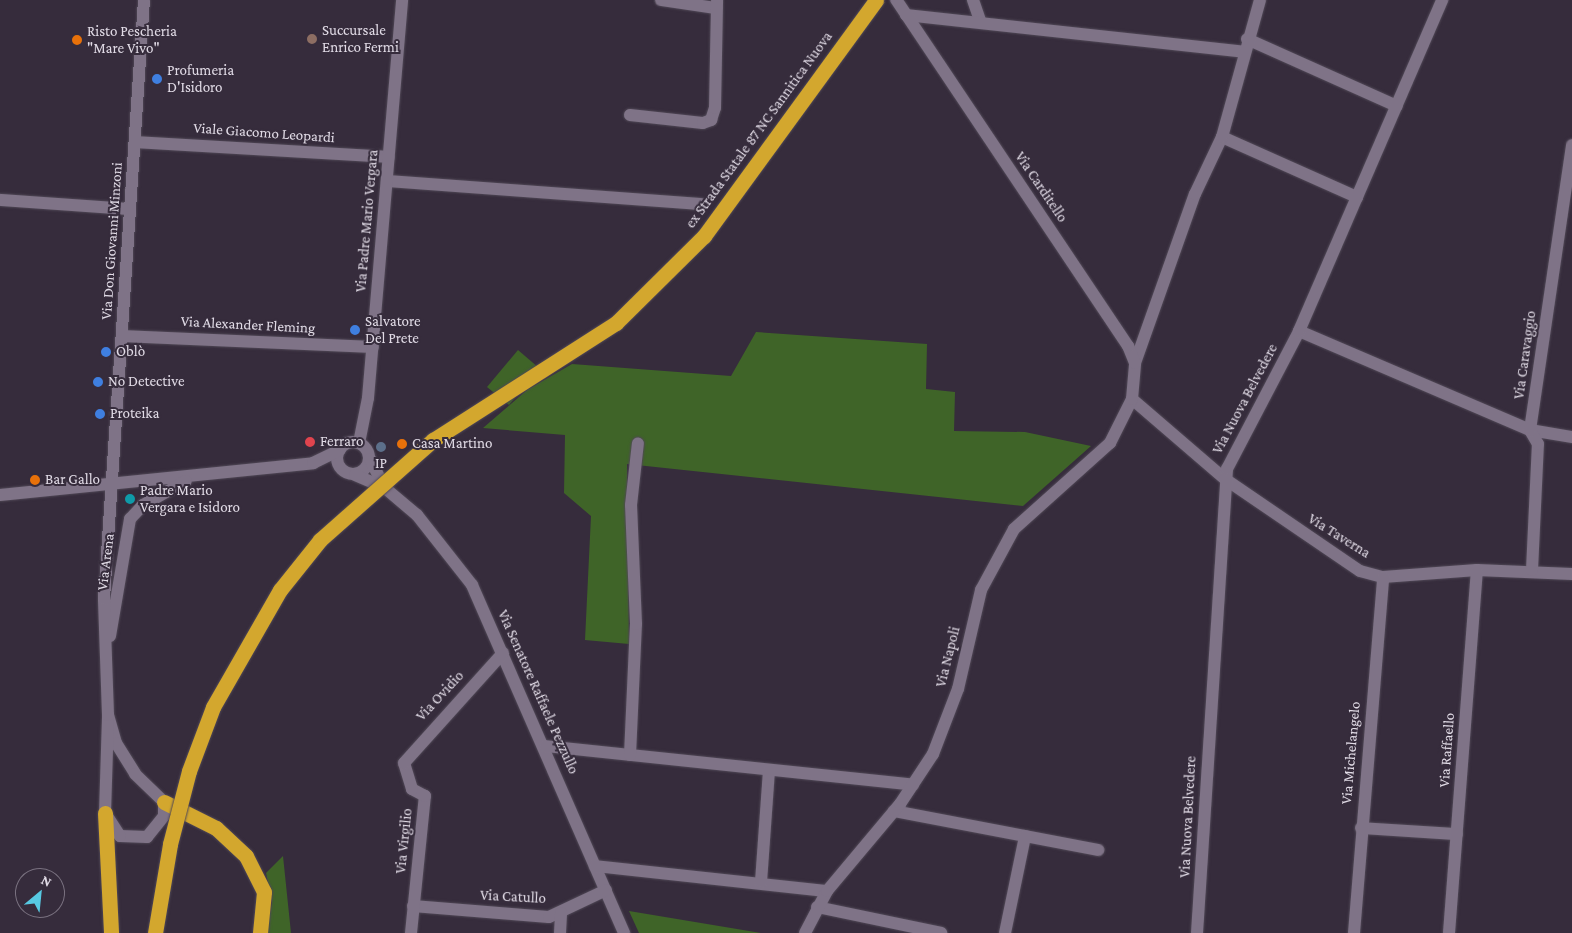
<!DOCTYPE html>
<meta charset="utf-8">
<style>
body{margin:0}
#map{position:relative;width:1572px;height:933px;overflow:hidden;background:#362c3c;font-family:"Crimson Pro",serif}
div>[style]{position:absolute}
.green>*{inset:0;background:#3f6428}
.roads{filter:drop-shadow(0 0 1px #504856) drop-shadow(0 0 1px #504856)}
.minor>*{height:12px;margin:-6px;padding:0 6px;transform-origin:6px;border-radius:6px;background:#7f7387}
.minor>.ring{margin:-6px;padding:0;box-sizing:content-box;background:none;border:12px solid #7f7387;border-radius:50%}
.highway>*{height:15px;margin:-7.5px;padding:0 7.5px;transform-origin:7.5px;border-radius:7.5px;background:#d3a72e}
.bridges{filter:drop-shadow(0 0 1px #504856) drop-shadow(0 0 1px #504856)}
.highway-bridge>*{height:15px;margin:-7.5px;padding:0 7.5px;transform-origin:7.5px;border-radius:7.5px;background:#d3a72e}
.dots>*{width:14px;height:14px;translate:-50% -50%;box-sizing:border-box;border:2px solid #362c3c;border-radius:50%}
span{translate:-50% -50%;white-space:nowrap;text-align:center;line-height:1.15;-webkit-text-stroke:4px #362c3c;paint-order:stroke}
.poi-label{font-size:15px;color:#e1dbe6}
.left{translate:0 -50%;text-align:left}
.street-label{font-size:15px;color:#e1dbe6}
.north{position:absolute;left:15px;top:868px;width:50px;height:50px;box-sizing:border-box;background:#362c3c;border:1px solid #7a7280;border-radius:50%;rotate:28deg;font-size:14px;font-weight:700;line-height:20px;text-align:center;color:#e1dbe6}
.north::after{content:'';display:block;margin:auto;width:18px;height:22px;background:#57c9e2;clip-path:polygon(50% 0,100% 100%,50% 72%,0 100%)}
</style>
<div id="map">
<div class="green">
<div style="clip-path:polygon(756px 332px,927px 344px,926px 389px,955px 392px,954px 431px,1025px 432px,1091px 446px,1023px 506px,627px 464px,629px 644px,585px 640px,591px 516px,564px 493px,565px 435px,483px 428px,527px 390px,572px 364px,731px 376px)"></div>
<div style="clip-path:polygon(518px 350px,539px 368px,509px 405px,487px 387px)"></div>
<div style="clip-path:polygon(283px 856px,291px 933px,267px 933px,272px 901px,266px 873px)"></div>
<div style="clip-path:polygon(629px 911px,761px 933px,639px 933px)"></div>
</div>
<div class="roads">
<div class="minor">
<div style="left:661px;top:0;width:56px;rotate:8.3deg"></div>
<div style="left:973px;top:0;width:24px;rotate:71deg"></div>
<div style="left:906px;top:15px;width:340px;rotate:6.2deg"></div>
<div style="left:1247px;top:39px;width:164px;rotate:24.1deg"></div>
<div style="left:630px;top:115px;width:73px;rotate:6.3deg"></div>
<div style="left:703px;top:123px;width:9px;rotate:-21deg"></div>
<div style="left:711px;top:120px;width:13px;rotate:-72deg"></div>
<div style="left:715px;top:108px;width:108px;rotate:-88.9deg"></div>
<div style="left:1222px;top:137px;width:148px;rotate:24deg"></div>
<div style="left:136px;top:142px;width:253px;rotate:3.4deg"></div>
<div style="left:387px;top:181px;width:315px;rotate:4.2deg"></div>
<div style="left:0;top:200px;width:130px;rotate:4deg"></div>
<div style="left:1299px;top:331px;width:251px;rotate:23.2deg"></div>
<div style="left:1530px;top:430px;width:43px;rotate:9.5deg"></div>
<div style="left:122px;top:336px;width:251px;rotate:2.5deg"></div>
<div style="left:1135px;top:363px;width:179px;rotate:-70.5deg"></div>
<div style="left:1195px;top:194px;width:63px;rotate:-64.7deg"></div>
<div style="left:1222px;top:137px;width:142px;rotate:-74.5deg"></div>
<div style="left:1132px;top:399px;width:123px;rotate:40.7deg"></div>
<div style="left:1225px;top:479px;width:163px;rotate:34.3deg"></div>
<div style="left:1360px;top:571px;width:24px;rotate:15deg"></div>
<div style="left:1383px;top:577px;width:94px;rotate:-4.3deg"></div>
<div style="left:1477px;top:570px;width:95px;rotate:2.4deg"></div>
<div class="ring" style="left:337px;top:442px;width:20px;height:20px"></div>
<div style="left:359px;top:443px;width:46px;rotate:-78.7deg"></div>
<div style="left:368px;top:398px;width:399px;rotate:-85.1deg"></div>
<div style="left:370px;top:459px;width:33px;rotate:63deg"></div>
<div style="left:355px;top:475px;width:33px;rotate:23deg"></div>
<div style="left:385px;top:488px;width:42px;rotate:40.2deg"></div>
<div style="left:417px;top:515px;width:89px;rotate:51.8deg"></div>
<div style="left:472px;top:585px;width:380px;rotate:66.4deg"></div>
<div style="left:0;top:495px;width:315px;rotate:-5.8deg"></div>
<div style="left:313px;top:463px;width:30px;rotate:-26deg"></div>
<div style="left:1532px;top:570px;width:126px;rotate:-87.3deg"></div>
<div style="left:1538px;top:444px;width:16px;rotate:-120deg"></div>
<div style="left:1530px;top:430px;width:288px;rotate:-81.6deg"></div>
<div style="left:110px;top:636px;width:119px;rotate:-80.3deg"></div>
<div style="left:130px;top:519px;width:19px;rotate:-47deg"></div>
<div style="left:143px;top:505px;width:49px;rotate:-29.2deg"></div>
<div style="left:108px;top:715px;width:29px;rotate:74deg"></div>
<div style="left:116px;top:743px;width:36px;rotate:58deg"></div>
<div style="left:135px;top:774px;width:40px;rotate:44deg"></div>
<div style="left:164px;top:802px;width:14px;rotate:90deg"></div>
<div style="left:164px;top:816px;width:27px;rotate:129deg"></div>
<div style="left:147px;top:837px;width:27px;rotate:-178deg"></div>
<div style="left:120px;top:836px;width:27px;rotate:-123deg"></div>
<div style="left:105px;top:813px;width:98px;rotate:-88.2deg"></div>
<div style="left:108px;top:715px;width:116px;rotate:-92deg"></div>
<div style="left:104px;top:599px;width:600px;rotate:-86.18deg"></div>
<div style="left:545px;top:746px;width:370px;rotate:6deg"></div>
<div style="left:630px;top:755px;width:131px;rotate:-87.4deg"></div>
<div style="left:636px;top:624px;width:119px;rotate:-92.4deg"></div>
<div style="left:631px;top:505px;width:62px;rotate:-83.6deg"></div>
<div style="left:894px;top:811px;width:208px;rotate:10.8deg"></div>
<div style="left:1361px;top:828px;width:96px;rotate:3.6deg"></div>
<div style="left:595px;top:866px;width:233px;rotate:6.2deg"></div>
<div style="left:761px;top:882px;width:112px;rotate:-85.9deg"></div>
<div style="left:413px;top:906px;width:136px;rotate:4.6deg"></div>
<div style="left:549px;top:917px;width:63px;rotate:-25.3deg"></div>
<div style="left:817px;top:907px;width:127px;rotate:11.8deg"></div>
<div style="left:411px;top:933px;width:138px;rotate:-84.2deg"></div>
<div style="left:425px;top:796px;width:15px;rotate:-152deg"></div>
<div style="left:412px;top:789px;width:27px;rotate:-107deg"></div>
<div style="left:404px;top:763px;width:148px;rotate:-48deg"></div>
<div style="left:560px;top:933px;width:20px;rotate:-87deg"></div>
<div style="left:805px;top:933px;width:47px;rotate:-62.4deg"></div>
<div style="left:827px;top:891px;width:114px;rotate:-50deg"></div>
<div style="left:900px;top:804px;width:60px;rotate:-56.6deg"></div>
<div style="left:933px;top:754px;width:70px;rotate:-69deg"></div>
<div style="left:958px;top:689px;width:102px;rotate:-76.9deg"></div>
<div style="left:981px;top:590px;width:69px;rotate:-61.6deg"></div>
<div style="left:1014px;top:529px;width:129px;rotate:-41.9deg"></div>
<div style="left:1110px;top:443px;width:49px;rotate:-63.4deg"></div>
<div style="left:1132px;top:399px;width:36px;rotate:-85deg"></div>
<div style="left:1135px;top:363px;width:18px;rotate:-112deg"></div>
<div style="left:1128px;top:346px;width:417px;rotate:-123.8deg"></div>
<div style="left:1005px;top:933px;width:99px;rotate:-78.3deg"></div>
<div style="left:1197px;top:933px;width:465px;rotate:-86.3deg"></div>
<div style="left:1227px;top:469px;width:156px;rotate:-62.4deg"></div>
<div style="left:1299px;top:331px;width:361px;rotate:-66.6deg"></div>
<div style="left:1354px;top:933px;width:357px;rotate:-85.3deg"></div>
<div style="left:1449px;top:933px;width:364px;rotate:-85.6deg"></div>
</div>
<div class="highway">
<div style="left:164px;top:802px;width:58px;rotate:26.6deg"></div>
<div style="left:216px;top:828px;width:41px;rotate:43deg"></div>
<div style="left:246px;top:856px;width:40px;rotate:63.4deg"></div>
<div style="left:264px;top:892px;width:41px;rotate:95.6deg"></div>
<div style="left:105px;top:813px;width:120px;rotate:87.1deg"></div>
</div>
</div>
<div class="bridges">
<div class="highway-bridge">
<div style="left:155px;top:933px;width:90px;rotate:-80.4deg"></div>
<div style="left:170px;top:844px;width:75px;rotate:-75.4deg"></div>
<div style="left:189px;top:771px;width:68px;rotate:-69.4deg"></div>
<div style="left:213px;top:707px;width:135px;rotate:-60.2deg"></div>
<div style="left:280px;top:590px;width:64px;rotate:-51.3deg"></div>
<div style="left:320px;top:540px;width:151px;rotate:-41.5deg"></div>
<div style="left:433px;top:440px;width:217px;rotate:-32.6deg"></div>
<div style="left:616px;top:323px;width:124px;rotate:-44.7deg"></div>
<div style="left:704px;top:236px;width:292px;rotate:-53.9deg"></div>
</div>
</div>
<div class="dots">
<div style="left:312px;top:39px;background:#8d6e63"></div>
<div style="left:77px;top:40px;background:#e8710a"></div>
<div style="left:157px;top:79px;background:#3f7fe0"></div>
<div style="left:355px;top:330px;background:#3f7fe0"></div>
<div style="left:106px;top:352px;background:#3f7fe0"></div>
<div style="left:98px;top:382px;background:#3f7fe0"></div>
<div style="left:100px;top:414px;background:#3f7fe0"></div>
<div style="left:310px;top:442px;background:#e0444e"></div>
<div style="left:402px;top:444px;background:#e8710a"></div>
<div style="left:381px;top:447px;background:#5c6f8a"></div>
<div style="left:35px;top:480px;background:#e8710a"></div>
<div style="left:130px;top:499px;background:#0f9aa8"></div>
</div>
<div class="poi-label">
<span class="left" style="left:322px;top:39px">Succursale<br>Enrico Fermi</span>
<span class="left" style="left:87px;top:40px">Risto Pescheria<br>"Mare Vivo"</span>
<span class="left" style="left:167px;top:79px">Profumeria<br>D'Isidoro</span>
<span class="left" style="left:365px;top:330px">Salvatore<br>Del Prete</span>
<span class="left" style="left:116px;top:352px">Oblò</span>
<span class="left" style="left:108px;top:382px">No Detective</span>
<span class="left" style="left:110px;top:414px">Proteika</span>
<span class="left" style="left:320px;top:442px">Ferraro</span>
<span class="left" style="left:412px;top:444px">Casa Martino</span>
<span style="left:381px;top:464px">IP</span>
<span class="left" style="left:45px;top:480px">Bar Gallo</span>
<span class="left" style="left:140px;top:499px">Padre Mario<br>Vergara e Isidoro</span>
</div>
<div class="street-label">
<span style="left:759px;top:130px;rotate:-54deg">ex Strada Statale 87 NC Sannitica Nuova</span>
<span style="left:264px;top:133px;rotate:4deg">Viale Giacomo Leopardi</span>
<span style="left:1041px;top:187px;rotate:56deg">Via Carditello</span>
<span style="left:367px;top:221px;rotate:-85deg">Via Padre Mario Vergara</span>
<span style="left:112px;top:241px;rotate:-86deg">Via Don Giovanni Minzoni</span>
<span style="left:248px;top:325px;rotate:3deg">Via Alexander Fleming</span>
<span style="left:1525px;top:355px;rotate:-82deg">Via Caravaggio</span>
<span style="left:1245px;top:399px;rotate:-62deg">Via Nuova Belvedere</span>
<span style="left:1339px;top:536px;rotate:32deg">Via Taverna</span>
<span style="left:106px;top:562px;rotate:-83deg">Via Arena</span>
<span style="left:948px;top:657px;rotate:-76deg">Via Napoli</span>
<span style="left:538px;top:692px;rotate:66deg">Via Senatore Raffaele Pezzullo</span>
<span style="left:440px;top:696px;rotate:-47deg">Via Ovidio</span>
<span style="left:1447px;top:750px;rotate:-86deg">Via Raffaello</span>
<span style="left:1351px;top:753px;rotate:-85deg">Via Michelangelo</span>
<span style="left:1188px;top:817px;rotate:-87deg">Via Nuova Belvedere</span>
<span style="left:404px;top:841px;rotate:-84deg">Via Virgilio</span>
<span style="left:513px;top:897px;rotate:3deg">Via Catullo</span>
</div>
<div class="north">N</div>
</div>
